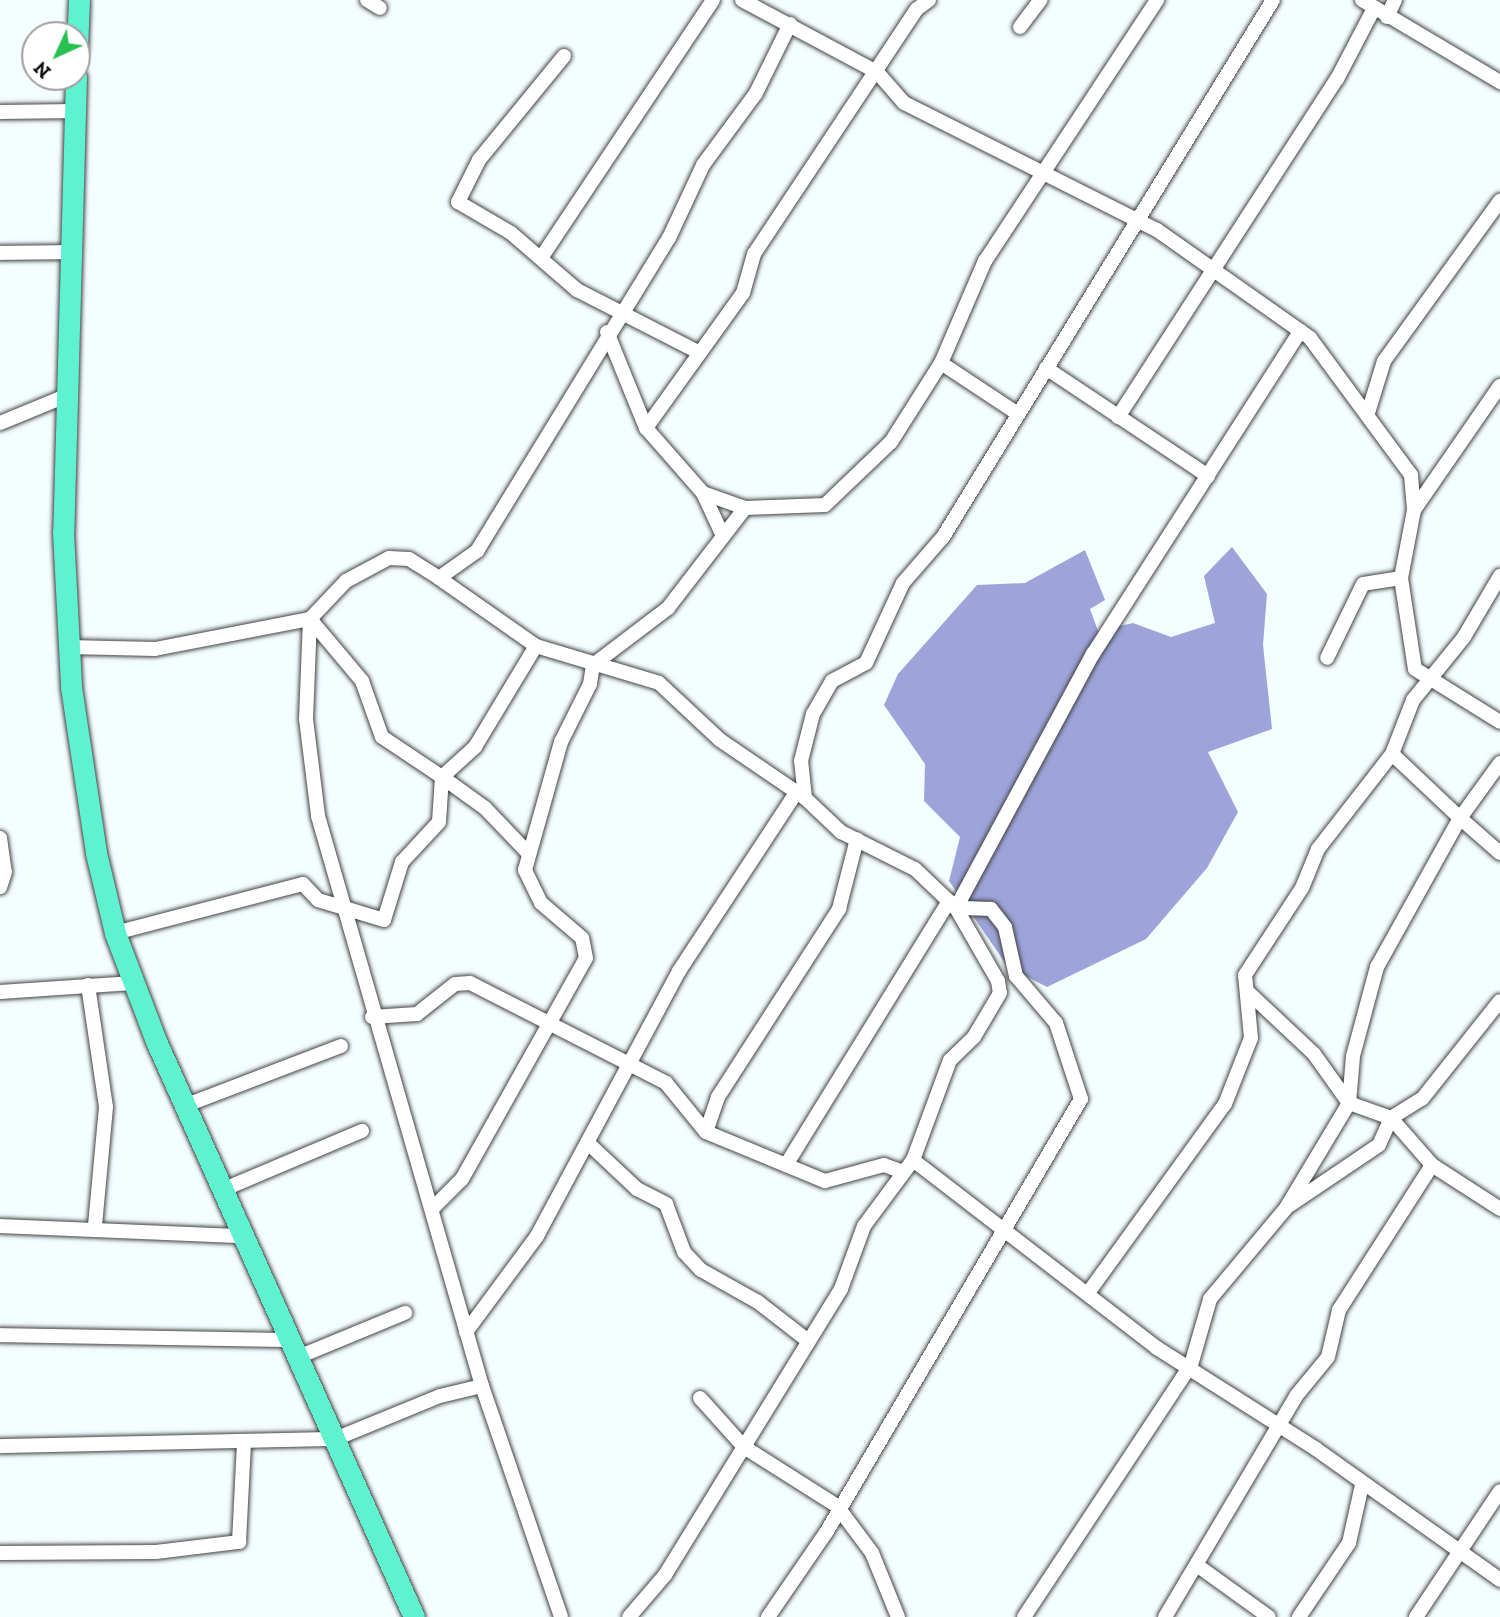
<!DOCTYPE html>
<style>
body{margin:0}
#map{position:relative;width:1500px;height:1617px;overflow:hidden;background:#f4fdff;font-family:"Zilla Slab",serif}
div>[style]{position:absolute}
.forest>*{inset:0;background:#9ca4da}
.roads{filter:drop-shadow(0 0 2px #434343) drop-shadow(0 0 2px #434343)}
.minor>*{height:14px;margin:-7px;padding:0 7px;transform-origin:7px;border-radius:7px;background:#fff}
.highway>*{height:21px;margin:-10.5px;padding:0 10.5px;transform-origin:10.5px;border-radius:10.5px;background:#5ef2d1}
span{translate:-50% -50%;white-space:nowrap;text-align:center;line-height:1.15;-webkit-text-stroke:7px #fff;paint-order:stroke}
.north{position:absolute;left:21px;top:21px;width:70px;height:70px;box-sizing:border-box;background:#fff;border:2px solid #9f9f9f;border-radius:50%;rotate:225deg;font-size:19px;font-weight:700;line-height:28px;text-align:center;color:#101010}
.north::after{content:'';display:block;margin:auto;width:24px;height:32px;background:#29c052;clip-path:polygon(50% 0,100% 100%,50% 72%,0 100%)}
</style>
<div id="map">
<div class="forest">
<div style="clip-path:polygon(1232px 547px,1267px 594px,1263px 645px,1272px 729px,1208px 752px,1238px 812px,1207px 868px,1146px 939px,1047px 987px,1008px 967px,949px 881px,960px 837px,924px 801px,925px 764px,884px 705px,898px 674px,977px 585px,1025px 583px,1085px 550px,1105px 600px,1090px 609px,1098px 631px,1133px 623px,1171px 637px,1215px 623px,1204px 576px)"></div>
</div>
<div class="roads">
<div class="minor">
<div style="left:367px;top:0;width:15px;rotate:32deg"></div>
<div style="left:742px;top:0;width:153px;rotate:28.1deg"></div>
<div style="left:877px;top:72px;width:41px;rotate:48.9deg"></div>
<div style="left:904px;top:103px;width:283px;rotate:26.7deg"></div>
<div style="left:1157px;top:230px;width:187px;rotate:35.2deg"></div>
<div style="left:1310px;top:338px;width:170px;rotate:53.6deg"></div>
<div style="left:1411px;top:475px;width:35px;rotate:85deg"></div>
<div style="left:1414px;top:510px;width:69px;rotate:100.8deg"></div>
<div style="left:1401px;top:578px;width:38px;rotate:171deg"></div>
<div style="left:1363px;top:584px;width:82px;rotate:115.9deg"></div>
<div style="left:1362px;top:0;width:161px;rotate:30.7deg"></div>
<div style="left:1387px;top:17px;width:19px;rotate:-65deg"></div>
<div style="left:1020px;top:27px;width:34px;rotate:-53deg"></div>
<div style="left:564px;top:56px;width:134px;rotate:129.3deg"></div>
<div style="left:479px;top:160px;width:47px;rotate:116.6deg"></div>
<div style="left:458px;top:202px;width:61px;rotate:30.3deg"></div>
<div style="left:511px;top:233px;width:87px;rotate:40.8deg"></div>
<div style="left:577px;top:290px;width:138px;rotate:27.1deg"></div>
<div style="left:0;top:112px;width:75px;rotate:-0.8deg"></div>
<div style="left:0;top:253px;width:70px;rotate:-0.8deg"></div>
<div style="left:541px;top:258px;width:310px;rotate:-56.3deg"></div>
<div style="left:607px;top:332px;width:104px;rotate:67.9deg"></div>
<div style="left:646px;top:428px;width:86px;rotate:48.8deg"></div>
<div style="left:703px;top:493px;width:47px;rotate:65.1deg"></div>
<div style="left:941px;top:363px;width:92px;rotate:33.5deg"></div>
<div style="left:1046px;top:368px;width:195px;rotate:33.7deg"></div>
<div style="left:1368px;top:413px;width:54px;rotate:-72.9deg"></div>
<div style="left:1384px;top:361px;width:198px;rotate:-54.1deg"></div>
<div style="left:1118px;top:417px;width:403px;rotate:-57.1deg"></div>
<div style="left:1337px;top:79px;width:78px;rotate:-62.4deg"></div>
<div style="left:0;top:423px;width:68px;rotate:-22.4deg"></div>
<div style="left:646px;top:428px;width:166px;rotate:-54.3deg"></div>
<div style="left:743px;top:293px;width:41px;rotate:-74.2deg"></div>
<div style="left:754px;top:254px;width:294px;rotate:-56.4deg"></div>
<div style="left:917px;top:9px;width:15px;rotate:-37deg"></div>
<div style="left:703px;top:493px;width:45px;rotate:19.7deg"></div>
<div style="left:745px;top:508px;width:80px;rotate:-2.1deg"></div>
<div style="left:825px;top:505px;width:91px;rotate:-43.7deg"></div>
<div style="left:891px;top:442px;width:93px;rotate:-57.7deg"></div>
<div style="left:941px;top:363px;width:111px;rotate:-66.7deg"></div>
<div style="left:985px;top:261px;width:313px;rotate:-56.6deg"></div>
<div style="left:1414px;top:510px;width:151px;rotate:-55.3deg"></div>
<div style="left:439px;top:578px;width:118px;rotate:35deg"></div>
<div style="left:536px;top:646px;width:128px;rotate:16.7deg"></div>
<div style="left:659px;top:683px;width:83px;rotate:43.1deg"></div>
<div style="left:720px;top:740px;width:103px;rotate:34.3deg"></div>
<div style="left:805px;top:798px;width:50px;rotate:43.4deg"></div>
<div style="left:841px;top:832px;width:83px;rotate:26.6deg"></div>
<div style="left:915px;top:869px;width:57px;rotate:43.6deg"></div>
<div style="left:956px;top:908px;width:84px;rotate:60.1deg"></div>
<div style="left:998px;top:981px;width:12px;rotate:81deg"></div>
<div style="left:1000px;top:993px;width:51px;rotate:120.6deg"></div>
<div style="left:974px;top:1037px;width:33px;rotate:136deg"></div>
<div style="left:950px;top:1060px;width:107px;rotate:110.3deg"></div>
<div style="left:913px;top:1160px;width:82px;rotate:126.6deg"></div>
<div style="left:864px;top:1226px;width:67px;rotate:110.1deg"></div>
<div style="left:841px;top:1289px;width:336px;rotate:121.6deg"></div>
<div style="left:665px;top:1575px;width:55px;rotate:130.6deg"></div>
<div style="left:1401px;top:578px;width:92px;rotate:81.3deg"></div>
<div style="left:1415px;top:669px;width:100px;rotate:31.9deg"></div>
<div style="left:310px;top:619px;width:100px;rotate:92.3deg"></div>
<div style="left:306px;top:719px;width:98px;rotate:82.9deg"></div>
<div style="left:318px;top:816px;width:593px;rotate:73.95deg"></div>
<div style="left:482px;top:1386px;width:244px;rotate:71.1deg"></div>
<div style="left:68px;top:647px;width:87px;rotate:1.3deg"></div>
<div style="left:155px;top:649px;width:158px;rotate:-11deg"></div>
<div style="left:310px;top:619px;width:52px;rotate:-46.5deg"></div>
<div style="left:346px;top:581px;width:49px;rotate:-28.1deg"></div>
<div style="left:389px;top:558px;width:20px;rotate:3deg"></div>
<div style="left:409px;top:559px;width:36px;rotate:32deg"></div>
<div style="left:439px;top:578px;width:47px;rotate:-35.4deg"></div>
<div style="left:477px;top:551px;width:367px;rotate:-58.5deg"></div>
<div style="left:669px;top:238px;width:81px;rotate:-65deg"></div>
<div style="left:703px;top:165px;width:89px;rotate:-53.6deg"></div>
<div style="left:756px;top:93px;width:77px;rotate:-63.8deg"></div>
<div style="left:1500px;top:763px;width:68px;rotate:126deg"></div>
<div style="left:1460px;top:818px;width:53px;rotate:41.2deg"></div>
<div style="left:805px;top:798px;width:37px;rotate:-96deg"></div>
<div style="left:801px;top:761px;width:49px;rotate:-75.7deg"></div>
<div style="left:813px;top:714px;width:38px;rotate:-60deg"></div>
<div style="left:832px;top:681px;width:38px;rotate:-28deg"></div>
<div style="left:866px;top:663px;width:88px;rotate:-65.2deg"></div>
<div style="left:903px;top:583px;width:61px;rotate:-49deg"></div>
<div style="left:943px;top:537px;width:630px;rotate:-58.43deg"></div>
<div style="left:0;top:838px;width:34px;rotate:82deg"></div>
<div style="left:5px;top:872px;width:16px;rotate:108deg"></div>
<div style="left:528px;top:853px;width:62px;rotate:-133.7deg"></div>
<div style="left:485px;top:808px;width:53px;rotate:-144.2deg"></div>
<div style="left:442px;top:777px;width:45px;rotate:-42.3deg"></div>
<div style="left:475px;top:747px;width:118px;rotate:-58.9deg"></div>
<div style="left:956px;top:908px;width:289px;rotate:-61.7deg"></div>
<div style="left:1093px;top:654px;width:384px;rotate:-57.3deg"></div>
<div style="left:115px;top:933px;width:194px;rotate:-14.6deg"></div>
<div style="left:303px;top:884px;width:22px;rotate:47deg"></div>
<div style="left:318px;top:900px;width:69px;rotate:16.9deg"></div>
<div style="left:384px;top:920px;width:61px;rotate:-72.8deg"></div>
<div style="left:402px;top:862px;width:54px;rotate:-47.2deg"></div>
<div style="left:439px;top:822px;width:45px;rotate:-86.2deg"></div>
<div style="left:442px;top:777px;width:72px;rotate:-146.3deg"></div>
<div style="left:382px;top:737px;width:59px;rotate:-109.7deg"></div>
<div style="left:362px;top:681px;width:81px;rotate:-130deg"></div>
<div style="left:88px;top:985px;width:123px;rotate:81.6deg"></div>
<div style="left:106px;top:1107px;width:120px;rotate:95.3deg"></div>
<div style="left:1247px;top:991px;width:92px;rotate:43.2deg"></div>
<div style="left:1314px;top:1054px;width:60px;rotate:54.5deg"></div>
<div style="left:1349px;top:1103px;width:45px;rotate:19.7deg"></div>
<div style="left:1391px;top:1118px;width:36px;rotate:-32deg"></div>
<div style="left:1422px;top:1099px;width:125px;rotate:-51.5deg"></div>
<div style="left:0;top:992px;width:133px;rotate:-3.9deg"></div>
<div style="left:372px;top:1017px;width:45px;rotate:-3.8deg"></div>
<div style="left:417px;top:1014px;width:48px;rotate:-38.3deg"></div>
<div style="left:455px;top:984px;width:15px;rotate:-4deg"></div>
<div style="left:470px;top:983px;width:220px;rotate:27deg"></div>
<div style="left:666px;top:1083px;width:63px;rotate:50.8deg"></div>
<div style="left:706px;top:1132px;width:129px;rotate:22.4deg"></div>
<div style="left:825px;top:1181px;width:61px;rotate:-15.2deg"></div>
<div style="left:884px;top:1165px;width:20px;rotate:20deg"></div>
<div style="left:184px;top:1106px;width:168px;rotate:-20.9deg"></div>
<div style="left:706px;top:1132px;width:37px;rotate:-71deg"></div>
<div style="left:718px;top:1097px;width:224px;rotate:-57.2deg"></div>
<div style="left:839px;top:909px;width:72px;rotate:-75.6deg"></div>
<div style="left:588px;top:1143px;width:67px;rotate:43.2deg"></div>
<div style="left:637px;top:1189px;width:33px;rotate:27deg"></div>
<div style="left:666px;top:1204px;width:51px;rotate:69.4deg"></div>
<div style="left:684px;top:1252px;width:25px;rotate:47deg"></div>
<div style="left:701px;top:1270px;width:65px;rotate:29.3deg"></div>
<div style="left:758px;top:1302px;width:62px;rotate:37.8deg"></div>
<div style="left:913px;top:1160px;width:308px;rotate:37.6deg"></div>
<div style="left:1157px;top:1348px;width:188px;rotate:32.4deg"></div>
<div style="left:1316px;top:1449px;width:226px;rotate:35.4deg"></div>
<div style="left:786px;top:1165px;width:310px;rotate:-58.3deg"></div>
<div style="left:222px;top:1190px;width:152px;rotate:-22.9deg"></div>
<div style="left:1290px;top:1205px;width:107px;rotate:-34deg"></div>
<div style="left:1379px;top:1145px;width:30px;rotate:-66deg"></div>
<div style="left:1391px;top:1118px;width:62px;rotate:48.9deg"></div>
<div style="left:1432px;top:1165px;width:81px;rotate:32.9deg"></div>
<div style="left:432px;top:1209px;width:42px;rotate:-45deg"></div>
<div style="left:462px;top:1179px;width:253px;rotate:-60.7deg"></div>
<div style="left:586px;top:958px;width:20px;rotate:-101deg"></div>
<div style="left:582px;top:938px;width:54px;rotate:-139.5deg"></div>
<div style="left:541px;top:903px;width:37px;rotate:-116deg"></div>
<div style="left:525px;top:870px;width:133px;rotate:-74.3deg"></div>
<div style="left:561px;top:742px;width:65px;rotate:-63.4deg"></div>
<div style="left:590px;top:684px;width:19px;rotate:-81deg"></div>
<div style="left:593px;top:665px;width:94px;rotate:-37.2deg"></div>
<div style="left:668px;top:608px;width:126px;rotate:-52.4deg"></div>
<div style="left:0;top:1226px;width:242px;rotate:2.4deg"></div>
<div style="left:1088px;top:1293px;width:233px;rotate:-54.1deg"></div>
<div style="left:1225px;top:1104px;width:71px;rotate:-68.5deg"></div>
<div style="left:1251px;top:1038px;width:63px;rotate:-95.4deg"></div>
<div style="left:1245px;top:975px;width:104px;rotate:-56.8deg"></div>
<div style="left:1302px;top:888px;width:42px;rotate:-67.7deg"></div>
<div style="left:1318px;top:849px;width:120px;rotate:-52.1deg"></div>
<div style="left:1392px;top:754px;width:58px;rotate:-68.7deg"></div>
<div style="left:1413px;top:700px;width:81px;rotate:-51deg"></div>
<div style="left:1464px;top:637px;width:71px;rotate:-59.5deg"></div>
<div style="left:466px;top:1332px;width:119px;rotate:-53.5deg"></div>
<div style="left:537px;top:1236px;width:301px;rotate:-61.8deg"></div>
<div style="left:679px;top:971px;width:213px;rotate:-56.7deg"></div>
<div style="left:0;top:1335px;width:291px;rotate:1deg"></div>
<div style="left:298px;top:1357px;width:116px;rotate:-22.4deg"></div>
<div style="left:700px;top:1398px;width:66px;rotate:48.1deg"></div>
<div style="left:744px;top:1447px;width:110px;rotate:32.4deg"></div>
<div style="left:837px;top:1506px;width:59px;rotate:53.3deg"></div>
<div style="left:872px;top:1553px;width:69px;rotate:67.9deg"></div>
<div style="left:0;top:1446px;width:335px;rotate:-1.2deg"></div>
<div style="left:335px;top:1439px;width:113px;rotate:-22.3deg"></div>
<div style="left:440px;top:1396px;width:43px;rotate:-13.4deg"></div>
<div style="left:0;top:1553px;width:156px;rotate:-0.4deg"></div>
<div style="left:156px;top:1552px;width:84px;rotate:-6.9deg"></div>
<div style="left:239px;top:1542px;width:100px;rotate:-87.1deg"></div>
<div style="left:1198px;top:1566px;width:87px;rotate:35.7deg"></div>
<div style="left:768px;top:1617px;width:104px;rotate:-55.5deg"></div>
<div style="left:827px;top:1531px;width:501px;rotate:-59.55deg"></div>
<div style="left:1081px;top:1099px;width:80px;rotate:-108.2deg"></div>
<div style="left:1056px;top:1023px;width:62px;rotate:-130.4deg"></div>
<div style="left:1016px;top:976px;width:50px;rotate:-102.7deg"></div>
<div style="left:1005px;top:927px;width:23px;rotate:-128deg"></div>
<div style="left:991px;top:909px;width:35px;rotate:-178deg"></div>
<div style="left:1024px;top:1617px;width:302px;rotate:-56.5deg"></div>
<div style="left:1191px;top:1365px;width:69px;rotate:-73.9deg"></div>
<div style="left:1210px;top:1299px;width:119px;rotate:-50.1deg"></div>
<div style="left:1286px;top:1208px;width:122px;rotate:-59deg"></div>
<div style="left:1349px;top:1103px;width:47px;rotate:-85.1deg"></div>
<div style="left:1353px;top:1056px;width:92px;rotate:-74.9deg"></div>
<div style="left:1377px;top:967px;width:171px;rotate:-60.9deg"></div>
<div style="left:1460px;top:818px;width:93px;rotate:-136.7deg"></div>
<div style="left:1165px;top:1617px;width:257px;rotate:-59.3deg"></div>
<div style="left:1296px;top:1396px;width:50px;rotate:-50.6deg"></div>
<div style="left:1328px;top:1357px;width:48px;rotate:-76.8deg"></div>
<div style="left:1339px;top:1310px;width:172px;rotate:-57.3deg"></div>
<div style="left:1299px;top:1617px;width:89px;rotate:-56deg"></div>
<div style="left:1349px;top:1543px;width:59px;rotate:-77.4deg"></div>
<div style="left:1416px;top:1617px;width:151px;rotate:-56.3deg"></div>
</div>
<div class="highway">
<div style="left:77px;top:48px;width:48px;rotate:-87.6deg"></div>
<div style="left:76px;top:77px;width:455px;rotate:91.6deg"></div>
<div style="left:63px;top:532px;width:155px;rotate:87deg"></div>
<div style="left:71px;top:687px;width:168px;rotate:81.4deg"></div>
<div style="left:96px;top:853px;width:82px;rotate:76.6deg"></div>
<div style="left:115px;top:933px;width:116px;rotate:69.2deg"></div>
<div style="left:156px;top:1041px;width:631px;rotate:65.87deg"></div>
</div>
</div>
<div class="north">N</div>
</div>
